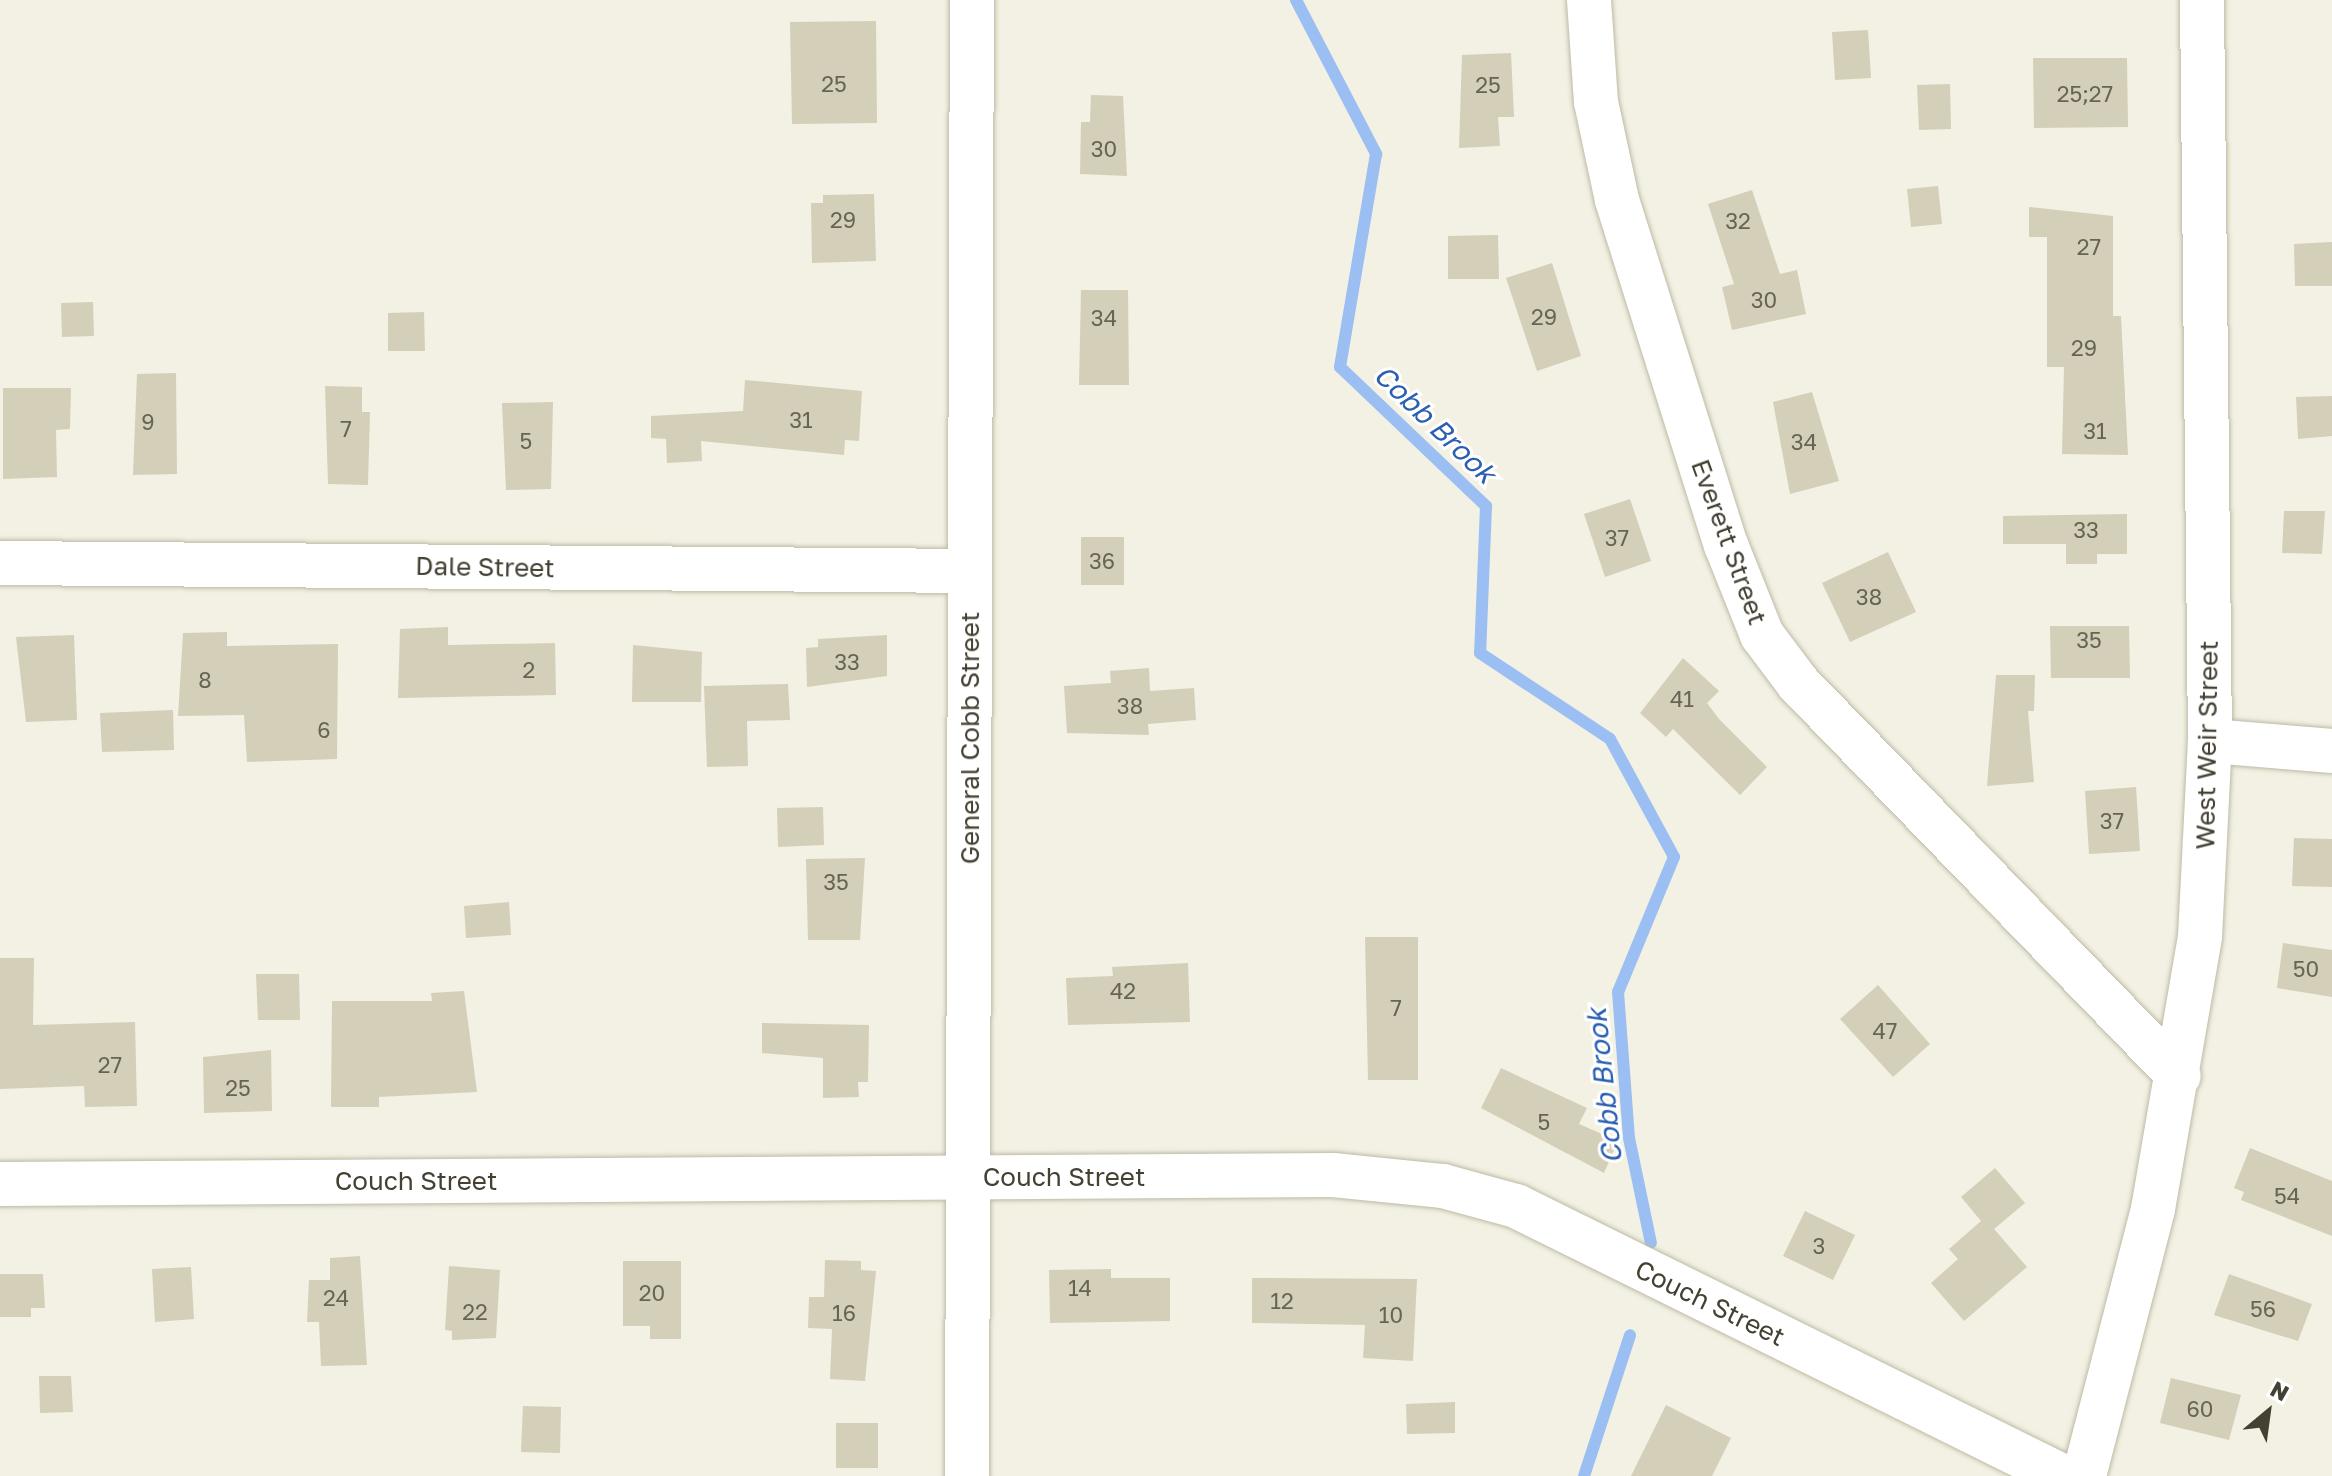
<!DOCTYPE html>
<style>
body{margin:0}
#map{position:relative;width:2332px;height:1476px;overflow:hidden;background:#f2f1e3;font-family:"Golos Text",sans-serif}
div>[style]{position:absolute}
.stream>*{height:12px;margin:-6px;padding:0 6px;transform-origin:6px;border-radius:6px;background:#9bbef3}
.building>*{inset:0;background:#d4cfb8}
.roads{filter:drop-shadow(0 0 2px #bebaa5) drop-shadow(0 0 2px #bebaa5)}
.minor>*{height:44px;margin:-22px;padding:0 22px;transform-origin:22px;border-radius:22px;background:#fff}
span{translate:-50% -50%;white-space:nowrap;text-align:center;line-height:1.15;-webkit-text-stroke:6px #fff;paint-order:stroke}
.number-label{font-size:22px;color:#686454}
.number-label span{-webkit-text-stroke-width:0}
.street-label{font-size:26px;color:#444133}
.water-label{font-size:28px;color:#295eb3;font-style:italic}
.north{position:absolute;left:2228px;top:1372px;width:80px;height:80px;-webkit-text-stroke:6px #fff;paint-order:stroke;rotate:29deg;font-size:22px;font-weight:700;line-height:32px;text-align:center;color:#444133}
.north::after{content:'';display:block;margin:auto;width:28px;height:36px;background:#444133;clip-path:polygon(50% 0,100% 100%,50% 72%,0 100%)}
</style>
<div id="map">
<div class="stream">
<div style="left:1296px;top:0;width:174px;rotate:62.5deg"></div>
<div style="left:1376px;top:154px;width:216px;rotate:99.6deg"></div>
<div style="left:1340px;top:367px;width:202px;rotate:43.6deg"></div>
<div style="left:1486px;top:506px;width:147px;rotate:92.3deg"></div>
<div style="left:1480px;top:653px;width:156px;rotate:33.5deg"></div>
<div style="left:1610px;top:739px;width:134px;rotate:61.5deg"></div>
<div style="left:1674px;top:857px;width:146px;rotate:112.5deg"></div>
<div style="left:1618px;top:992px;width:146px;rotate:85.7deg"></div>
<div style="left:1629px;top:1138px;width:107px;rotate:78.2deg"></div>
<div style="left:1584px;top:1476px;width:148px;rotate:-71.9deg"></div>
</div>
<div class="building">
<div style="clip-path:polygon(876px 21px,877px 123px,792px 124px,790px 22px)"></div>
<div style="clip-path:polygon(1868px 30px,1871px 78px,1835px 80px,1832px 32px)"></div>
<div style="clip-path:polygon(1511px 53px,1514px 117px,1498px 117px,1500px 146px,1459px 148px,1462px 55px)"></div>
<div style="clip-path:polygon(2033px 58px,2127px 58px,2128px 127px,2034px 128px)"></div>
<div style="clip-path:polygon(1950px 84px,1951px 129px,1919px 130px,1917px 85px)"></div>
<div style="clip-path:polygon(1091px 95px,1123px 96px,1127px 176px,1080px 174px,1081px 122px,1090px 122px)"></div>
<div style="clip-path:polygon(1938px 186px,1942px 224px,1911px 227px,1907px 189px)"></div>
<div style="clip-path:polygon(1752px 190px,1780px 274px,1797px 270px,1806px 314px,1732px 330px,1722px 287px,1734px 284px,1708px 204px)"></div>
<div style="clip-path:polygon(874px 194px,876px 261px,812px 263px,811px 203px,823px 203px,823px 195px)"></div>
<div style="clip-path:polygon(2029px 207px,2113px 216px,2113px 316px,2121px 316px,2128px 455px,2062px 454px,2064px 367px,2047px 367px,2047px 237px,2029px 237px)"></div>
<div style="clip-path:polygon(1498px 235px,1499px 279px,1448px 279px,1448px 236px)"></div>
<div style="clip-path:polygon(2332px 242px,2332px 286px,2295px 286px,2294px 244px)"></div>
<div style="clip-path:polygon(1552px 263px,1581px 356px,1537px 371px,1506px 278px)"></div>
<div style="clip-path:polygon(1081px 290px,1128px 290px,1129px 385px,1079px 385px)"></div>
<div style="clip-path:polygon(93px 302px,94px 336px,62px 337px,61px 303px)"></div>
<div style="clip-path:polygon(424px 312px,425px 351px,388px 351px,388px 313px)"></div>
<div style="clip-path:polygon(176px 373px,177px 474px,133px 475px,137px 374px)"></div>
<div style="clip-path:polygon(745px 380px,862px 391px,859px 441px,845px 440px,844px 455px,701px 441px,702px 461px,667px 463px,666px 439px,651px 438px,651px 416px,743px 411px)"></div>
<div style="clip-path:polygon(325px 386px,362px 387px,362px 412px,370px 412px,368px 485px,328px 484px)"></div>
<div style="clip-path:polygon(3px 388px,71px 388px,70px 429px,56px 430px,57px 477px,3px 479px)"></div>
<div style="clip-path:polygon(1812px 392px,1839px 481px,1790px 494px,1773px 402px)"></div>
<div style="clip-path:polygon(2332px 396px,2332px 436px,2298px 439px,2296px 397px)"></div>
<div style="clip-path:polygon(553px 402px,551px 489px,506px 490px,502px 403px)"></div>
<div style="clip-path:polygon(1630px 499px,1651px 561px,1605px 577px,1584px 514px)"></div>
<div style="clip-path:polygon(2284px 511px,2325px 511px,2322px 554px,2282px 553px)"></div>
<div style="clip-path:polygon(2127px 514px,2127px 554px,2097px 554px,2097px 564px,2066px 564px,2066px 544px,2003px 544px,2003px 516px)"></div>
<div style="clip-path:polygon(1081px 537px,1124px 537px,1124px 585px,1081px 585px)"></div>
<div style="clip-path:polygon(1888px 552px,1916px 612px,1850px 642px,1822px 583px)"></div>
<div style="clip-path:polygon(2050px 626px,2129px 626px,2130px 678px,2051px 678px)"></div>
<div style="clip-path:polygon(448px 627px,448px 645px,555px 643px,556px 695px,398px 698px,400px 629px)"></div>
<div style="clip-path:polygon(227px 632px,227px 646px,338px 644px,337px 759px,247px 762px,244px 715px,178px 716px,183px 633px)"></div>
<div style="clip-path:polygon(74px 635px,77px 720px,26px 722px,16px 637px)"></div>
<div style="clip-path:polygon(887px 635px,887px 676px,807px 687px,806px 648px,818px 647px,818px 639px)"></div>
<div style="clip-path:polygon(633px 645px,702px 652px,701px 702px,632px 702px)"></div>
<div style="clip-path:polygon(1683px 658px,1719px 691px,1707px 703px,1719px 719px,1767px 767px,1740px 795px,1673px 729px,1666px 737px,1640px 713px)"></div>
<div style="clip-path:polygon(1149px 668px,1150px 691px,1194px 688px,1196px 720px,1148px 724px,1149px 735px,1067px 733px,1064px 686px,1111px 683px,1110px 671px)"></div>
<div style="clip-path:polygon(1996px 675px,2035px 675px,2034px 711px,2028px 711px,2034px 782px,1987px 786px)"></div>
<div style="clip-path:polygon(788px 684px,790px 720px,747px 721px,748px 766px,707px 767px,704px 686px)"></div>
<div style="clip-path:polygon(173px 710px,174px 750px,102px 752px,100px 713px)"></div>
<div style="clip-path:polygon(2136px 787px,2140px 851px,2089px 854px,2085px 791px)"></div>
<div style="clip-path:polygon(823px 807px,824px 845px,778px 847px,777px 808px)"></div>
<div style="clip-path:polygon(2294px 838px,2332px 839px,2332px 887px,2292px 886px)"></div>
<div style="clip-path:polygon(865px 858px,860px 940px,808px 940px,806px 859px)"></div>
<div style="clip-path:polygon(509px 902px,511px 935px,466px 938px,464px 906px)"></div>
<div style="clip-path:polygon(1365px 937px,1418px 937px,1418px 1080px,1368px 1080px)"></div>
<div style="clip-path:polygon(2283px 943px,2332px 950px,2332px 997px,2277px 988px)"></div>
<div style="clip-path:polygon(0 958px,34px 958px,33px 1025px,135px 1022px,137px 1106px,85px 1107px,84px 1086px,0 1089px)"></div>
<div style="clip-path:polygon(1188px 963px,1190px 1022px,1068px 1025px,1066px 978px,1113px 976px,1112px 967px)"></div>
<div style="clip-path:polygon(256px 974px,299px 974px,300px 1020px,258px 1020px)"></div>
<div style="clip-path:polygon(1878px 985px,1930px 1044px,1893px 1077px,1840px 1019px)"></div>
<div style="clip-path:polygon(464px 991px,477px 1092px,379px 1097px,379px 1107px,331px 1107px,332px 1001px,432px 1001px,431px 993px)"></div>
<div style="clip-path:polygon(762px 1023px,869px 1025px,868px 1082px,858px 1082px,859px 1097px,823px 1098px,823px 1058px,762px 1053px)"></div>
<div style="clip-path:polygon(271px 1050px,272px 1111px,204px 1113px,203px 1057px)"></div>
<div style="clip-path:polygon(1501px 1068px,1587px 1108px,1579px 1124px,1618px 1141px,1604px 1173px,1481px 1108px)"></div>
<div style="clip-path:polygon(2250px 1148px,2332px 1181px,2332px 1236px,2241px 1200px,2244px 1192px,2234px 1188px)"></div>
<div style="clip-path:polygon(1995px 1168px,2025px 1203px,1994px 1229px,2027px 1267px,1964px 1321px,1931px 1283px,1958px 1259px,1949px 1249px,1981px 1221px,1961px 1197px)"></div>
<div style="clip-path:polygon(1805px 1211px,1855px 1235px,1833px 1280px,1783px 1256px)"></div>
<div style="clip-path:polygon(360px 1256px,367px 1365px,321px 1366px,319px 1322px,307px 1322px,309px 1280px,330px 1280px,330px 1258px)"></div>
<div style="clip-path:polygon(825px 1260px,861px 1261px,861px 1270px,876px 1271px,865px 1381px,830px 1379px,832px 1329px,808px 1328px,809px 1297px,824px 1297px)"></div>
<div style="clip-path:polygon(623px 1261px,681px 1261px,681px 1339px,650px 1339px,650px 1326px,623px 1326px)"></div>
<div style="clip-path:polygon(449px 1266px,500px 1270px,496px 1338px,452px 1340px,452px 1331px,445px 1330px)"></div>
<div style="clip-path:polygon(191px 1267px,194px 1319px,155px 1322px,152px 1269px)"></div>
<div style="clip-path:polygon(1111px 1269px,1111px 1278px,1170px 1278px,1170px 1321px,1050px 1323px,1049px 1270px)"></div>
<div style="clip-path:polygon(0 1274px,43px 1274px,45px 1308px,31px 1308px,31px 1317px,0 1317px)"></div>
<div style="clip-path:polygon(2229px 1274px,2312px 1304px,2298px 1341px,2214px 1315px)"></div>
<div style="clip-path:polygon(1252px 1278px,1417px 1279px,1413px 1361px,1363px 1358px,1365px 1325px,1252px 1323px)"></div>
<div style="clip-path:polygon(39px 1376px,71px 1376px,73px 1412px,40px 1413px)"></div>
<div style="clip-path:polygon(2171px 1378px,2241px 1395px,2229px 1440px,2160px 1423px)"></div>
<div style="clip-path:polygon(1455px 1402px,1455px 1433px,1407px 1434px,1406px 1404px)"></div>
<div style="clip-path:polygon(1666px 1405px,1731px 1438px,1712px 1476px,1631px 1476px)"></div>
<div style="clip-path:polygon(523px 1406px,561px 1407px,560px 1453px,521px 1452px)"></div>
<div style="clip-path:polygon(836px 1423px,878px 1423px,878px 1468px,836px 1468px)"></div>
</div>
<div class="roads">
<div class="minor">
<div style="left:1589px;top:0;width:102px;rotate:86.1deg"></div>
<div style="left:1596px;top:102px;width:100px;rotate:77.9deg"></div>
<div style="left:1617px;top:200px;width:362px;rotate:72.5deg"></div>
<div style="left:1726px;top:545px;width:97px;rotate:68.2deg"></div>
<div style="left:1762px;top:635px;width:60px;rotate:53.1deg"></div>
<div style="left:1798px;top:683px;width:547px;rotate:45.89deg"></div>
<div style="left:0;top:563px;width:970px;rotate:0.47deg"></div>
<div style="left:2210px;top:741px;width:122px;rotate:4.7deg"></div>
<div style="left:0;top:1184px;width:1333px;rotate:-0.39deg"></div>
<div style="left:1333px;top:1175px;width:111px;rotate:5.7deg"></div>
<div style="left:1443px;top:1186px;width:76px;rotate:15.3deg"></div>
<div style="left:1516px;top:1206px;width:609px;rotate:26.31deg"></div>
<div style="left:967px;top:1476px;width:1476px;rotate:-89.81deg"></div>
<div style="left:2084px;top:1476px;width:276px;rotate:-75.5deg"></div>
<div style="left:2153px;top:1209px;width:276px;rotate:-80.2deg"></div>
<div style="left:2200px;top:937px;width:196px;rotate:-87.1deg"></div>
<div style="left:2210px;top:741px;width:741px;rotate:-90.62deg"></div>
</div>
</div>
<div class="number-label">
<span style="left:834px;top:84px">25</span>
<span style="left:1488px;top:85px">25</span>
<span style="left:2085px;top:94px">25;27</span>
<span style="left:1104px;top:149px">30</span>
<span style="left:843px;top:220px">29</span>
<span style="left:1738px;top:221px">32</span>
<span style="left:2089px;top:247px">27</span>
<span style="left:1764px;top:300px">30</span>
<span style="left:1544px;top:317px">29</span>
<span style="left:1104px;top:318px">34</span>
<span style="left:2084px;top:348px">29</span>
<span style="left:801px;top:420px">31</span>
<span style="left:148px;top:422px">9</span>
<span style="left:346px;top:429px">7</span>
<span style="left:2095px;top:431px">31</span>
<span style="left:526px;top:441px">5</span>
<span style="left:1804px;top:442px">34</span>
<span style="left:2086px;top:530px">33</span>
<span style="left:1617px;top:538px">37</span>
<span style="left:1102px;top:561px">36</span>
<span style="left:1869px;top:597px">38</span>
<span style="left:2089px;top:640px">35</span>
<span style="left:847px;top:662px">33</span>
<span style="left:529px;top:670px">2</span>
<span style="left:205px;top:680px">8</span>
<span style="left:1682px;top:699px">41</span>
<span style="left:1130px;top:706px">38</span>
<span style="left:324px;top:730px">6</span>
<span style="left:2112px;top:821px">37</span>
<span style="left:836px;top:882px">35</span>
<span style="left:2306px;top:969px">50</span>
<span style="left:1123px;top:991px">42</span>
<span style="left:1396px;top:1008px">7</span>
<span style="left:1885px;top:1031px">47</span>
<span style="left:110px;top:1065px">27</span>
<span style="left:238px;top:1088px">25</span>
<span style="left:1544px;top:1122px">5</span>
<span style="left:2287px;top:1196px">54</span>
<span style="left:1819px;top:1246px">3</span>
<span style="left:1080px;top:1288px">14</span>
<span style="left:652px;top:1293px">20</span>
<span style="left:336px;top:1298px">24</span>
<span style="left:1282px;top:1301px">12</span>
<span style="left:2263px;top:1309px">56</span>
<span style="left:475px;top:1312px">22</span>
<span style="left:844px;top:1313px">16</span>
<span style="left:1391px;top:1315px">10</span>
<span style="left:2200px;top:1409px">60</span>
</div>
<div class="street-label">
<span style="left:1729px;top:542px;rotate:70deg">Everett Street</span>
<span style="left:485px;top:567px;rotate:1deg">Dale Street</span>
<span style="left:970px;top:738px;rotate:-90deg">General Cobb Street</span>
<span style="left:2207px;top:745px;rotate:-89deg">West Weir Street</span>
<span style="left:1064px;top:1177px">Couch Street</span>
<span style="left:416px;top:1181px">Couch Street</span>
<span style="left:1710px;top:1303px;rotate:26deg">Couch Street</span>
</div>
<div class="water-label">
<span style="left:1435px;top:424px;rotate:44deg">Cobb Brook</span>
<span style="left:1604px;top:1086px;rotate:-96deg">Cobb Brook</span>
</div>
<div class="north">N</div>
</div>
